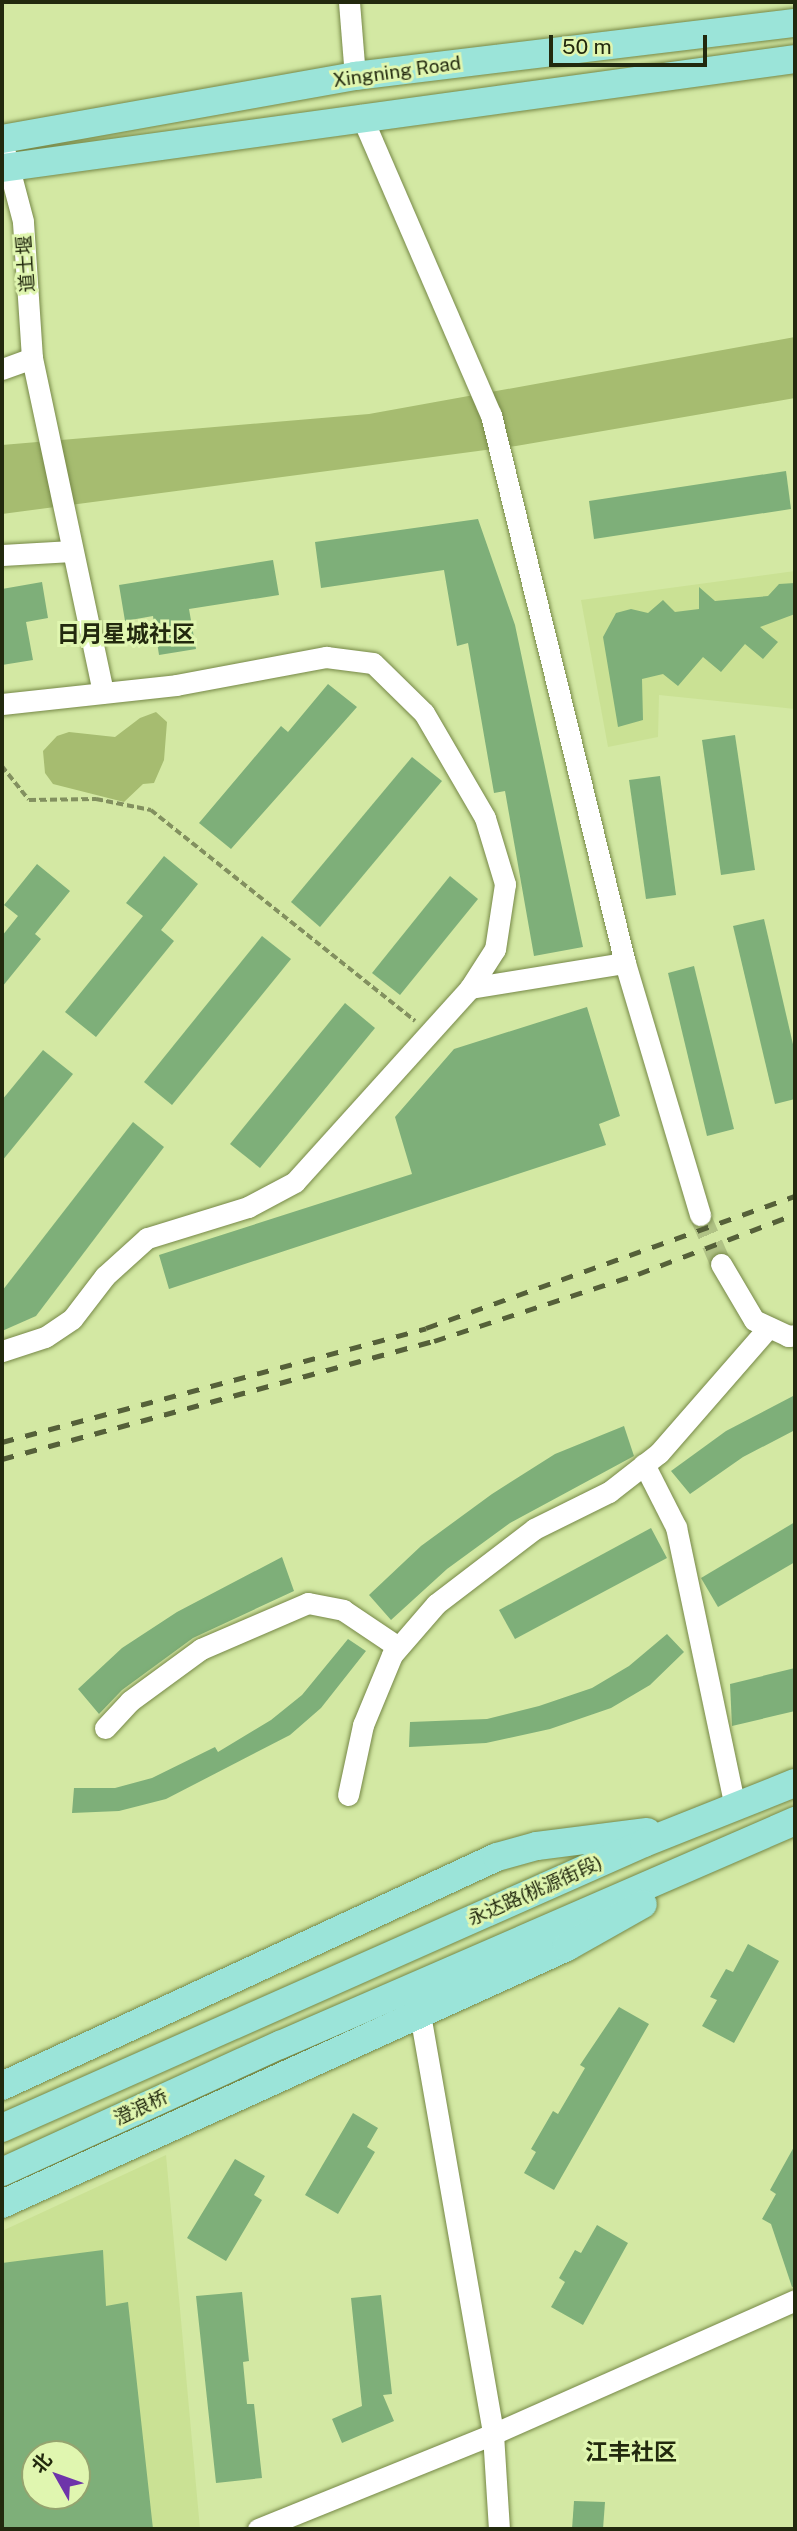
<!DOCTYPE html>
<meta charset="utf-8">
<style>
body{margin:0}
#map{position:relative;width:797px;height:2531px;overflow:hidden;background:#d3e8a3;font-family:"Public Sans","Noto Sans SC",sans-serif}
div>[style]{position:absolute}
.built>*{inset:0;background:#cae194}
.water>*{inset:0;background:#a6bc70}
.building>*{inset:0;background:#7eaf79}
.minor-tunnel>*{height:21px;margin-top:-10.5px;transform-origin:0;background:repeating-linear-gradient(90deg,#b0c285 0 21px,transparent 0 31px)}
.path>*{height:3.5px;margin-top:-1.75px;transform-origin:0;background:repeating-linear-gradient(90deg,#82905f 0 7px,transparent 0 10.5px)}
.roads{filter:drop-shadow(0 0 2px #768847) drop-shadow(0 0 2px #768847)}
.minor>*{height:21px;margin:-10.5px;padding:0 10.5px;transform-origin:10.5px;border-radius:10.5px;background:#fff}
.major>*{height:28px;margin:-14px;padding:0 14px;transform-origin:14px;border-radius:14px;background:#9be4d9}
.rail>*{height:5px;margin-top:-2.5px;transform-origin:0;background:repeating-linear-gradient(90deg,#556039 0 12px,transparent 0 24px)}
span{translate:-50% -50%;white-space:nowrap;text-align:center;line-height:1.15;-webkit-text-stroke:6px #e0f6b0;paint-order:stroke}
.street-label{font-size:19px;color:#22290e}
.quarter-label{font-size:23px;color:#22290e;font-weight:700}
.frame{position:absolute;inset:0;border:4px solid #22290e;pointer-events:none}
.north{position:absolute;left:21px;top:2440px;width:70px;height:70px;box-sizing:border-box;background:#e0f6b0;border:2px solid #94a46f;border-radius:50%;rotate:310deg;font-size:19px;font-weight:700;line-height:28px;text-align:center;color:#22290e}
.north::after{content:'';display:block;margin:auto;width:24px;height:32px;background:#6e34aa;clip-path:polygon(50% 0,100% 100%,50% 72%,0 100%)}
.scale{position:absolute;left:549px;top:35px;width:158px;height:32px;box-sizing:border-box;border:4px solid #22290e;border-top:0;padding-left:9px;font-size:21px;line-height:24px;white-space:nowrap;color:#22290e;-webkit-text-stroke:5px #e0f6b0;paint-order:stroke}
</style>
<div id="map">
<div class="built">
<div style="clip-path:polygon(795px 571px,795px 709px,659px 695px,658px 737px,608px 747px,581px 600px)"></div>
<div style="clip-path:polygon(evenodd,166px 2155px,200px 2529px,2px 2529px,2px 2231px,166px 2155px,35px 2454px,77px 2454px,77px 2496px,35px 2496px,35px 2454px)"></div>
</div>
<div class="water">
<div style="clip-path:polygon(795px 337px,795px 398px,516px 446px,2px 514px,2px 445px,369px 414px)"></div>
<div style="clip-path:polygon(156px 712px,167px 722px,164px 760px,154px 783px,143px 784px,124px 802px,53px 784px,45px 773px,43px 751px,57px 736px,69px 732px,115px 737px,140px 718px)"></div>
</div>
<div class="building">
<div style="clip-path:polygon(786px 471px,791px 509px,594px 539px,589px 501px)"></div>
<div style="clip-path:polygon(478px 519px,515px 625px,583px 947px,534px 956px,505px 791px,494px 793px,468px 643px,457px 646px,444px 570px,321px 588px,315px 542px)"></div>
<div style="clip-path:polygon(273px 560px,279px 595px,189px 609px,196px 649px,159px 655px,153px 616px,125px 621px,119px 585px)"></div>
<div style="clip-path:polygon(42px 582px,48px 618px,26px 622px,33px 660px,2px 665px,2px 589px)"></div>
<div style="clip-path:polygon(795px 583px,795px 614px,760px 627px,778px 642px,763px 659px,745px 644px,721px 672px,703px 657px,678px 686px,663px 674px,642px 679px,643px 720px,618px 727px,603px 637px,616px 613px,631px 609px,648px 613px,663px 600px,675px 612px,699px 609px,699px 587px,715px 601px,768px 596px,779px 584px)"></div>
<div style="clip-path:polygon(328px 684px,357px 707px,231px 849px,199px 823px,281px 726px,288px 732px)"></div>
<div style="clip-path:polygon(735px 735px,755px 870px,721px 875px,702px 740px)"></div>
<div style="clip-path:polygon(412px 757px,442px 781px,320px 927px,291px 902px)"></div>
<div style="clip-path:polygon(660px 776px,676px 895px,646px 899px,629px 780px)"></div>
<div style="clip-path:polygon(164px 856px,198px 884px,161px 930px,174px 941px,96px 1037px,65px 1012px,143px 916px,126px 903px)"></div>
<div style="clip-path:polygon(37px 864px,70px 891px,35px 934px,41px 939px,2px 987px,2px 936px,18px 916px,4px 905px)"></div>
<div style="clip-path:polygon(450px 876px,478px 899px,400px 995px,372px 973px)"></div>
<div style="clip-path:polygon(764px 919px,795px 1053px,795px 1099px,775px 1104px,733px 926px)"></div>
<div style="clip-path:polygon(262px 936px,291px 959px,172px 1105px,144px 1082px)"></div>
<div style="clip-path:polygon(694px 966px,734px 1129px,707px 1136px,668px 973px)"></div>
<div style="clip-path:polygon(345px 1003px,375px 1028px,260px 1168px,230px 1144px)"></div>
<div style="clip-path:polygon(587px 1007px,620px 1116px,599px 1124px,606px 1145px,169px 1289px,159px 1255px,412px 1174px,395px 1117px,454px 1049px)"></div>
<div style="clip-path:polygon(43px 1050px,73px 1074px,2px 1161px,2px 1100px)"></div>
<div style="clip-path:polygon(133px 1122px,164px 1147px,36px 1316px,2px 1331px,2px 1291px)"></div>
<div style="clip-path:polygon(795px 1395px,795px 1430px,743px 1457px,690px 1494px,671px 1471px,726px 1431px)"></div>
<div style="clip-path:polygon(624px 1426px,634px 1456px,510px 1523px,447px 1569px,391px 1620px,369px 1595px,421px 1546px,492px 1494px,555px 1454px)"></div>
<div style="clip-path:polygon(795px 1522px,795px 1562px,718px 1607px,701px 1578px)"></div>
<div style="clip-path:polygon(651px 1528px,667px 1558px,515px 1639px,499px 1610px)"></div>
<div style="clip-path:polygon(282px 1557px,294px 1591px,193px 1638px,122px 1690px,99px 1714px,78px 1689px,122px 1648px,177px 1612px)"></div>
<div style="clip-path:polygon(667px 1634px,684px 1652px,650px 1685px,611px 1708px,550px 1729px,486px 1743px,409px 1747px,410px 1722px,487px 1719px,539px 1706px,592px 1688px,629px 1666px)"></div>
<div style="clip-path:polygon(348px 1639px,366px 1651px,321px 1708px,290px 1735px,166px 1799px,119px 1811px,72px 1813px,74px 1788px,115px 1788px,152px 1778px,215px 1747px,218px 1752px,271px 1720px,302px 1695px)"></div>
<div style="clip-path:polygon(795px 1668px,795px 1711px,732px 1726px,730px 1684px)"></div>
<div style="clip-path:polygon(748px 1944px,779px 1961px,734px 2043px,702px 2026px,717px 2000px,710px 1997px,726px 1969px,733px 1972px)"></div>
<div style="clip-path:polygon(619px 2007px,649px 2024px,554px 2190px,524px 2173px,536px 2152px,531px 2149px,553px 2111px,558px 2114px,585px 2068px,580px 2065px)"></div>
<div style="clip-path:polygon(353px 2113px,378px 2128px,367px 2147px,375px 2152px,338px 2214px,305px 2195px)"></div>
<div style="clip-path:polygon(795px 2145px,795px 2286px,792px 2287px,771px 2224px,762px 2219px,776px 2194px,770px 2190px)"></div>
<div style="clip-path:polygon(235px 2159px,265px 2176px,254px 2195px,262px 2200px,226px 2261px,187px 2238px)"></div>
<div style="clip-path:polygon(597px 2225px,628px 2243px,583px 2325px,551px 2307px,565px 2282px,559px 2278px,575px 2250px,581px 2253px)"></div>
<div style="clip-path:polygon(evenodd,103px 2250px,106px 2306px,128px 2302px,153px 2529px,2px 2529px,2px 2263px,103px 2250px,35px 2454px,77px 2454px,77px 2496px,35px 2496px,35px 2454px)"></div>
<div style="clip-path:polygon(242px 2292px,249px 2361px,243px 2362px,247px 2404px,254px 2404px,262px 2478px,216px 2483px,196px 2296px)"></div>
<div style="clip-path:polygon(381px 2295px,392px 2394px,383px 2395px,394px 2421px,342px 2443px,332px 2419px,362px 2406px,351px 2298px)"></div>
<div style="clip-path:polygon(574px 2501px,605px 2502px,603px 2529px,572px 2529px)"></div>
</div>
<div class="minor-tunnel">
<div style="left:700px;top:1215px;width:53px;rotate:66.8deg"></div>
</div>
<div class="path">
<div style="left:2px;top:766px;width:43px;rotate:51.5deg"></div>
<div style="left:29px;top:800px;width:67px;rotate:-0.9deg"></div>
<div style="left:96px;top:799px;width:56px;rotate:11.3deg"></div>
<div style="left:151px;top:810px;width:338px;rotate:38.6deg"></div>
</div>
<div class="roads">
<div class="minor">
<div style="left:349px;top:2px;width:74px;rotate:85.4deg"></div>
<div style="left:361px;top:115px;width:327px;rotate:66.6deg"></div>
<div style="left:491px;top:415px;width:564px;rotate:76.26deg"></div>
<div style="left:625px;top:963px;width:263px;rotate:73.4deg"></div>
<div style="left:32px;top:358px;width:342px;rotate:78deg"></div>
<div style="left:2px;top:369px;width:32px;rotate:-20deg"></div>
<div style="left:32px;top:358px;width:137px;rotate:-93.8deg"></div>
<div style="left:23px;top:221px;width:70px;rotate:-104.8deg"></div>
<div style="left:2px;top:555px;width:70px;rotate:-3.3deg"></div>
<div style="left:2px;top:704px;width:175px;rotate:-6.2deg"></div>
<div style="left:176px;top:685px;width:153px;rotate:-10.6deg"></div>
<div style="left:326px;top:657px;width:47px;rotate:7.3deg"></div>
<div style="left:373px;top:663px;width:71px;rotate:44.4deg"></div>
<div style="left:424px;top:713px;width:121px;rotate:59.8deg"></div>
<div style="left:485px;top:818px;width:69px;rotate:73.1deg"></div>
<div style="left:505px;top:884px;width:66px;rotate:98.7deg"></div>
<div style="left:495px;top:949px;width:46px;rotate:122.7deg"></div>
<div style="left:470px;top:988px;width:261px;rotate:132.1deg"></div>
<div style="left:295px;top:1182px;width:53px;rotate:152deg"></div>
<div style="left:248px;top:1207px;width:106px;rotate:162.9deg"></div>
<div style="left:147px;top:1238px;width:57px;rotate:137.9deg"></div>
<div style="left:105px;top:1276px;width:54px;rotate:127.5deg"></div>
<div style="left:72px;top:1319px;width:32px;rotate:146deg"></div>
<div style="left:45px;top:1337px;width:45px;rotate:162deg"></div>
<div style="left:470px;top:988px;width:157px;rotate:-9.2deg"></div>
<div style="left:721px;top:1264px;width:65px;rotate:59.5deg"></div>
<div style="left:754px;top:1320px;width:38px;rotate:25deg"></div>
<div style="left:788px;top:1336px;width:7px;rotate:-8deg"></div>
<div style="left:644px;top:1464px;width:71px;rotate:63.1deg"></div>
<div style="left:676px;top:1527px;width:285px;rotate:78.1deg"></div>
<div style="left:105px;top:1728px;width:37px;rotate:-47deg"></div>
<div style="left:130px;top:1701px;width:88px;rotate:-36.2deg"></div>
<div style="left:201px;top:1649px;width:116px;rotate:-23.3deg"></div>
<div style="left:308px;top:1603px;width:36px;rotate:11deg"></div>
<div style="left:343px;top:1610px;width:66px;rotate:33.9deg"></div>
<div style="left:348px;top:1795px;width:72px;rotate:-77.9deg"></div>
<div style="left:363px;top:1725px;width:76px;rotate:-67.5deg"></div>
<div style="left:392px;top:1655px;width:67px;rotate:-49.2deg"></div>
<div style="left:436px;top:1604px;width:123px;rotate:-37.4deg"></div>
<div style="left:534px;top:1529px;width:84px;rotate:-26.3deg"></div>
<div style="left:609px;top:1492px;width:63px;rotate:-38deg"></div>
<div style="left:659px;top:1453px;width:167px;rotate:-48.9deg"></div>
<div style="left:420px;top:2014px;width:426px;rotate:80.1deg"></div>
<div style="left:493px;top:2434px;width:95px;rotate:86.4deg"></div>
<div style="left:258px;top:2529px;width:253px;rotate:-22deg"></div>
<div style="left:493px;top:2434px;width:330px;rotate:-23.9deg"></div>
</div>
<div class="major">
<div style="left:2px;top:139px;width:359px;rotate:-10.1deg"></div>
<div style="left:355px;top:76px;width:443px;rotate:-6.9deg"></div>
<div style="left:2px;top:168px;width:800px;rotate:-7.83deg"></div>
<div style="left:2px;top:2086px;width:545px;rotate:-24.83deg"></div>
<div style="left:497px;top:1857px;width:41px;rotate:-15.4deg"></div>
<div style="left:537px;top:1846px;width:111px;rotate:-7.3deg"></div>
<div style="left:2px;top:2128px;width:702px;rotate:-23.94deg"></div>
<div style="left:644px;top:1843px;width:162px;rotate:-21.7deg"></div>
<div style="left:2px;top:2172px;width:306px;rotate:-24.6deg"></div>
<div style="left:280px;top:2045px;width:562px;rotate:-23.51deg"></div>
<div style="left:2px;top:2204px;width:621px;rotate:-24.46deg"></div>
<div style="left:567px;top:1947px;width:87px;rotate:-29.5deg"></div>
</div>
</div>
<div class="rail">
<div style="left:2px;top:1442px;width:439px;rotate:-15deg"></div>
<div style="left:426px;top:1328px;width:392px;rotate:-19.7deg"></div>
<div style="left:2px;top:1459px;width:448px;rotate:-15.3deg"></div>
<div style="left:434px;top:1341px;width:215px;rotate:-18.2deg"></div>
<div style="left:638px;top:1274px;width:168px;rotate:-20.9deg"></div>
</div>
<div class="street-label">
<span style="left:397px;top:72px;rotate:-8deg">Xingning Road</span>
<span style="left:26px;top:264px;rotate:-94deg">道士堰</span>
<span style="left:535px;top:1891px;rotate:-24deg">永达路(桃源街段)</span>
<span style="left:141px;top:2108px;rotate:-25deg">澄浪桥</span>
</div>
<div class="quarter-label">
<span style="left:126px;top:634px">日月星城社区</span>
<span style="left:631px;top:2452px">江丰社区</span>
</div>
<div class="frame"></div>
<div class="north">北</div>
<div class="scale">50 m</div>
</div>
